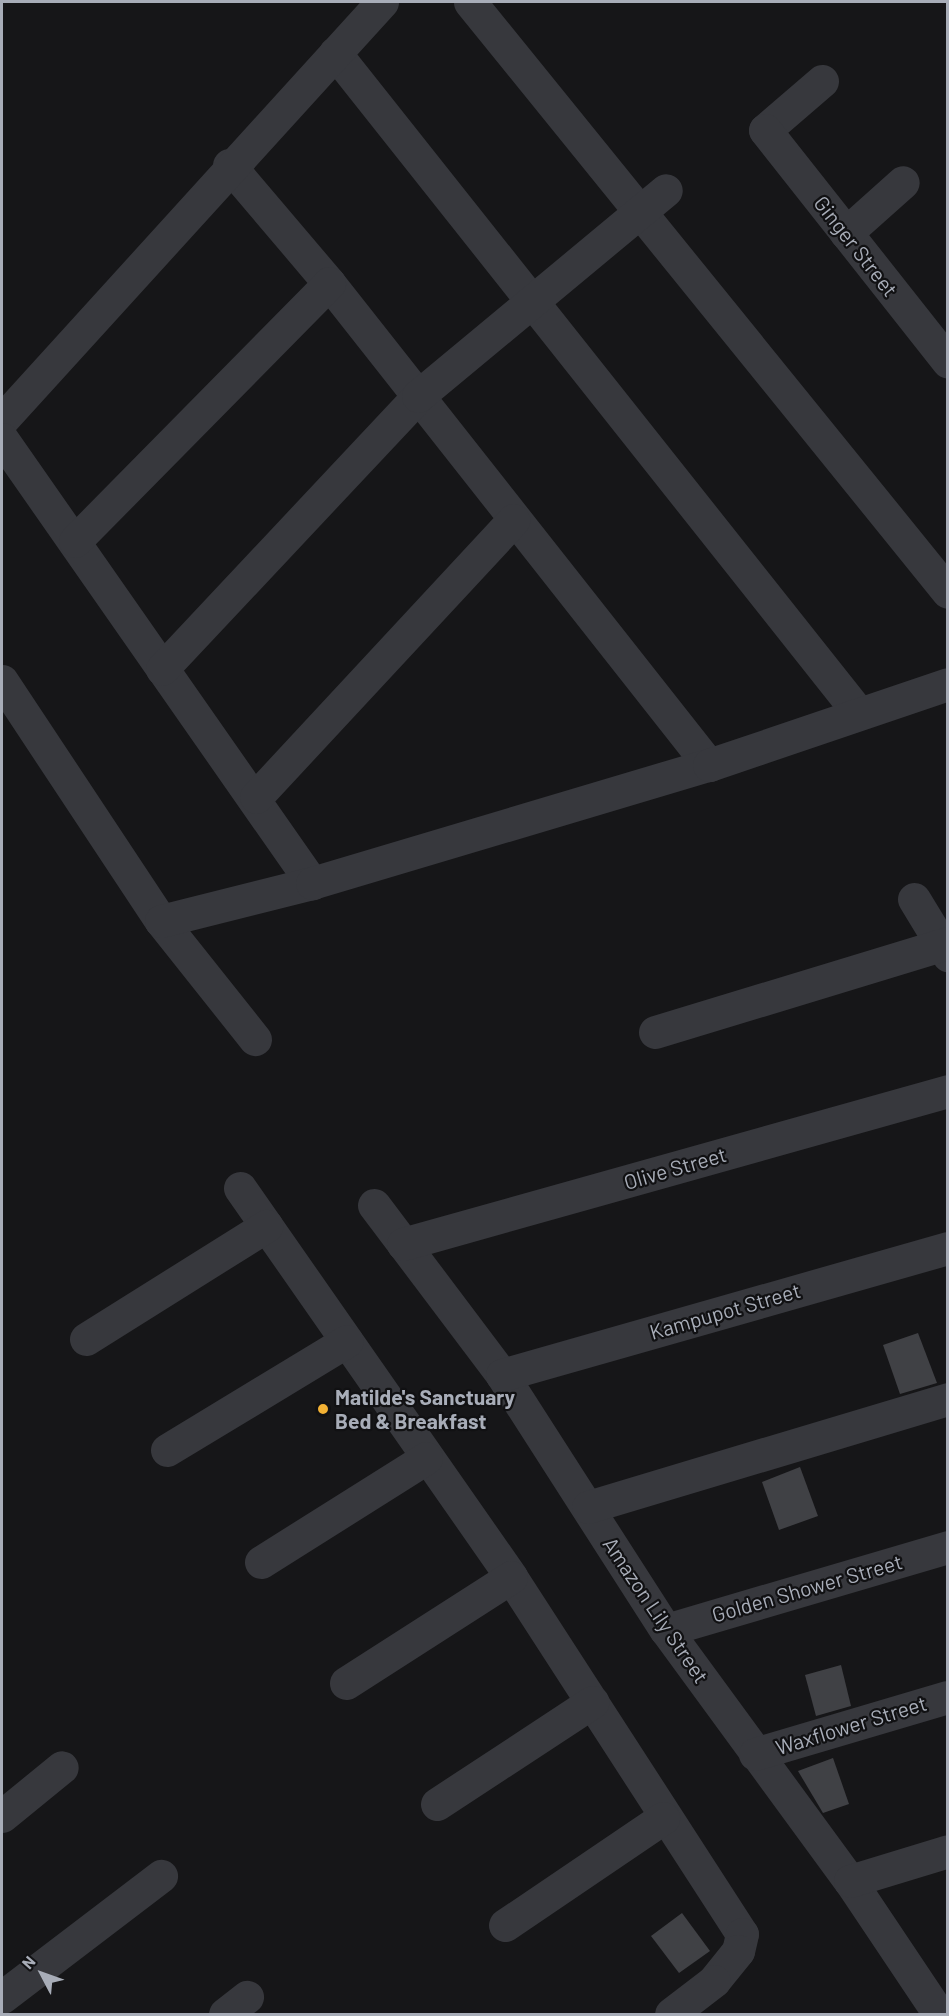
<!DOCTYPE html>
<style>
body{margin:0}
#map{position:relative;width:949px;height:2016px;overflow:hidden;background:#161618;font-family:Barlow,sans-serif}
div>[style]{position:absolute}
.building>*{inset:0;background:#404145}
.minor>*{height:33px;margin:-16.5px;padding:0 16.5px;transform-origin:16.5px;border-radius:16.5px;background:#37383d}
.dots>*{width:16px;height:16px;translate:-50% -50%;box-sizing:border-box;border:3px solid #111113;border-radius:50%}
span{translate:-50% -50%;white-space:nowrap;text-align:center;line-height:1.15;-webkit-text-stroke:4.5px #111113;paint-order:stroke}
.street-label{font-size:21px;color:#a8adb8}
.poi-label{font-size:21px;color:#a8adb8;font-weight:700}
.left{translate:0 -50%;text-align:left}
.frame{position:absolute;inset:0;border:3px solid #a8adb8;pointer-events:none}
.north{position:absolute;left:12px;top:1944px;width:60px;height:60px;-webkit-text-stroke:4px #111113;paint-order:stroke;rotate:311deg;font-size:16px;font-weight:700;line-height:24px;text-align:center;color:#a8adb8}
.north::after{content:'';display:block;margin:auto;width:21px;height:27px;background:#a8adb8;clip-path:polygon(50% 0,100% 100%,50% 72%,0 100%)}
</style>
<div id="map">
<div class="building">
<div style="clip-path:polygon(918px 1333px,937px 1383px,900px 1394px,883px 1345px)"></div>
<div style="clip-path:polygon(800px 1467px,818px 1516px,779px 1530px,762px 1482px)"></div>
<div style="clip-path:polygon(841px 1665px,851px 1706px,816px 1716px,805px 1675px)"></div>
<div style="clip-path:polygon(833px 1758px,849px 1804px,823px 1813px,798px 1771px)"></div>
<div style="clip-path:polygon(682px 1913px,710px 1951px,679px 1973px,651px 1936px)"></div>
</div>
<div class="minor">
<div style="left:470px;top:2px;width:759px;rotate:50.99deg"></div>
<div style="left:335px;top:53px;width:840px;rotate:51.57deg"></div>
<div style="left:822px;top:81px;width:75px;rotate:139.3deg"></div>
<div style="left:765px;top:130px;width:295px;rotate:51.7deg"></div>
<div style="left:229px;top:165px;width:155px;rotate:49.7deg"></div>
<div style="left:329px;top:283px;width:614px;rotate:51.75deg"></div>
<div style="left:846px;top:233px;width:76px;rotate:-41.8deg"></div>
<div style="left:2px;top:420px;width:565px;rotate:-47.73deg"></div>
<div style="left:2px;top:439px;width:542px;rotate:55.08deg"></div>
<div style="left:75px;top:541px;width:362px;rotate:-45.4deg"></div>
<div style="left:162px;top:669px;width:374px;rotate:-46.8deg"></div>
<div style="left:418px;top:396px;width:322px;rotate:-39.7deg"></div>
<div style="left:2px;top:681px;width:288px;rotate:56.5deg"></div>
<div style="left:161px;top:921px;width:151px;rotate:51.5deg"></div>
<div style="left:256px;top:797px;width:378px;rotate:-47.1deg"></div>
<div style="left:914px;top:899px;width:66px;rotate:58.7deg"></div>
<div style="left:161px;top:921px;width:156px;rotate:-14.1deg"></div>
<div style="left:312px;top:883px;width:414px;rotate:-16.6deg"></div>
<div style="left:709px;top:765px;width:252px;rotate:-18.7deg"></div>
<div style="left:655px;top:1032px;width:306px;rotate:-16.9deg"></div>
<div style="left:240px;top:1188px;width:474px;rotate:55.1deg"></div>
<div style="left:511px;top:1577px;width:425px;rotate:57.1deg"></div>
<div style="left:742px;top:1934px;width:17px;rotate:103deg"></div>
<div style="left:738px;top:1951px;width:38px;rotate:129deg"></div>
<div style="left:714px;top:1981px;width:54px;rotate:142.5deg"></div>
<div style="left:374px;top:1205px;width:213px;rotate:53deg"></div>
<div style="left:502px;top:1375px;width:303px;rotate:57.3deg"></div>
<div style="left:666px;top:1630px;width:311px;rotate:53.8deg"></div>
<div style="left:850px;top:1881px;width:160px;rotate:56.2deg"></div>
<div style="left:403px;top:1244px;width:566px;rotate:-15.68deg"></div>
<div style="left:86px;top:1339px;width:213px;rotate:-32.1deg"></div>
<div style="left:502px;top:1375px;width:464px;rotate:-15.9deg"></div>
<div style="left:167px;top:1450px;width:210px;rotate:-31.2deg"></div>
<div style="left:588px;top:1507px;width:376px;rotate:-16.7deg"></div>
<div style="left:261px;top:1562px;width:195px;rotate:-32.2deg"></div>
<div style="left:666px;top:1630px;width:294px;rotate:-16.4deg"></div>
<div style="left:346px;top:1683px;width:196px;rotate:-32.7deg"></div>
<div style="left:755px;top:1754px;width:201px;rotate:-16.5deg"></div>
<div style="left:437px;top:1804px;width:186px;rotate:-33.3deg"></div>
<div style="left:2px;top:1816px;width:77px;rotate:-39.2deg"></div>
<div style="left:850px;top:1881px;width:102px;rotate:-17deg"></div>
<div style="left:505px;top:1925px;width:191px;rotate:-34.1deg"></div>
<div style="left:2px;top:1997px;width:200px;rotate:-37.3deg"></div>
<div style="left:225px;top:2014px;width:28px;rotate:-38deg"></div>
</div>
<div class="dots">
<div style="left:323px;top:1409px;background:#f2b134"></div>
</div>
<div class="street-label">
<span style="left:856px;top:246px;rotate:52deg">Ginger Street</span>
<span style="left:675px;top:1168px;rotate:-16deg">Olive Street</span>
<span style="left:725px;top:1311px;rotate:-16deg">Kampupot Street</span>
<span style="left:807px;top:1588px;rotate:-16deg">Golden Shower Street</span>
<span style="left:656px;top:1610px;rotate:56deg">Amazon Lily Street</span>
<span style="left:851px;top:1725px;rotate:-17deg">Waxflower Street</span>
</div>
<div class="poi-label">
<span class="left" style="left:335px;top:1409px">Matilde's Sanctuary<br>Bed &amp; Breakfast</span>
</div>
<div class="frame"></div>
<div class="north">N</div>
</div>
